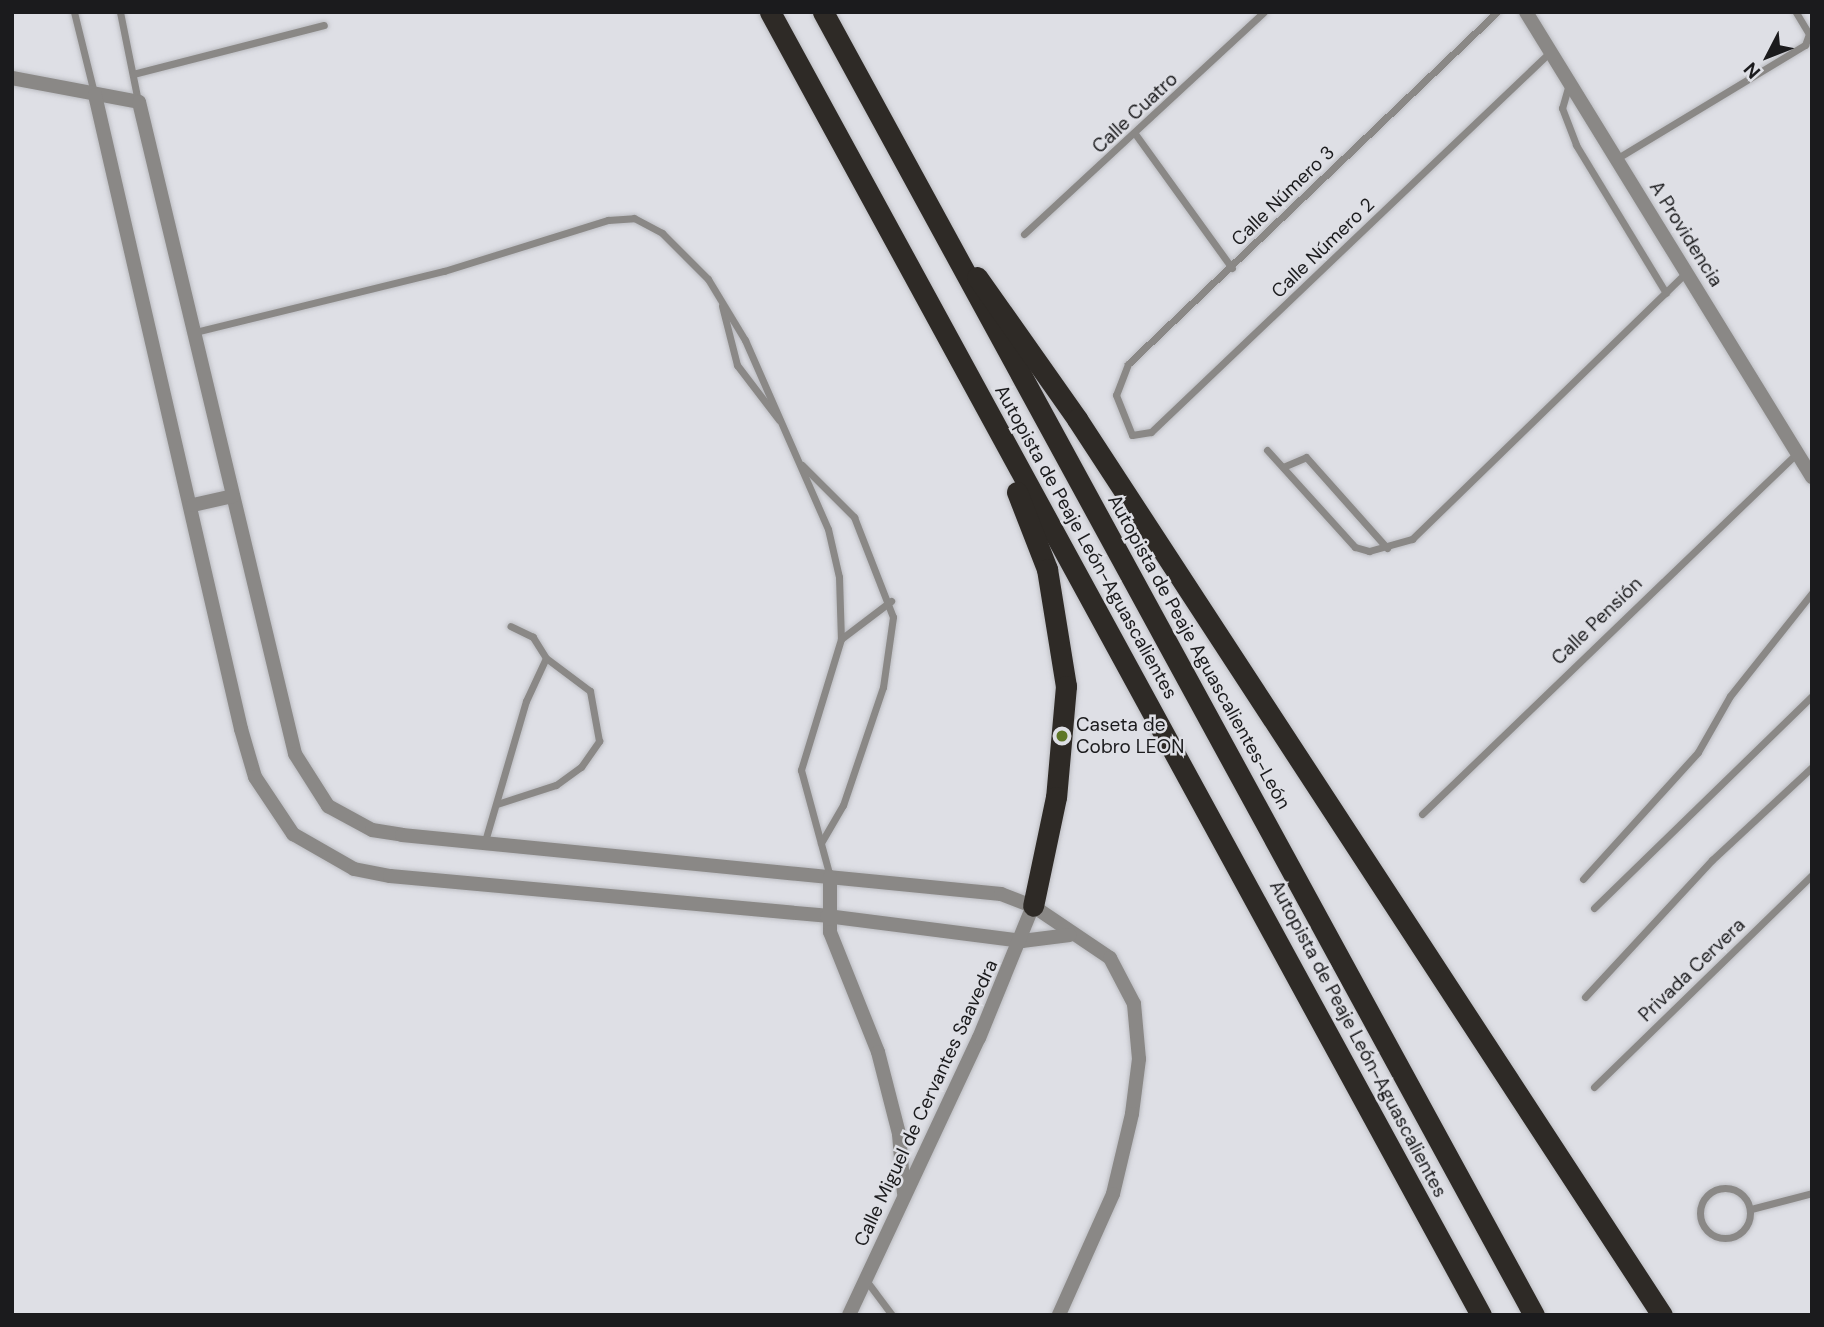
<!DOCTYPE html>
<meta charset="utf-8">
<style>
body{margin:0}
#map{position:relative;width:1824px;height:1327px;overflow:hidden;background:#dedfe5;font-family:"DM Sans",sans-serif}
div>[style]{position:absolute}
.roads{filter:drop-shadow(0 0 2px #bbbcc1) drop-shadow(0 0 2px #bbbcc1)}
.lane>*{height:7px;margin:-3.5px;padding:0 3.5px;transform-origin:3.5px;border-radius:3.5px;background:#8a8886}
.lane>.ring{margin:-3.5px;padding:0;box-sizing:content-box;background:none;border:7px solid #8a8886;border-radius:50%}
.street>*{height:14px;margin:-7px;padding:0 7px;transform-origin:7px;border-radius:7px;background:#8a8886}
.highway>*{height:21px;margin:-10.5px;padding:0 10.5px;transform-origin:10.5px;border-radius:10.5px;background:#2e2a26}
.dots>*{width:19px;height:19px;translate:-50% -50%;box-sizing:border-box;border:4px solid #dedfe5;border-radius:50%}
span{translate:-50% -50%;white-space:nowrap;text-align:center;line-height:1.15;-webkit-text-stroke:5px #dedfe5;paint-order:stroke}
.street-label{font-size:19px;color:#1b1b1d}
.poi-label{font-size:19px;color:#1b1b1d}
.left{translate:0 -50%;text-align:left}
.frame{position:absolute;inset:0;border:14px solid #1b1b1d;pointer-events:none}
.north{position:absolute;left:1733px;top:21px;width:70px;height:70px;-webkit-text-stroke:5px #dedfe5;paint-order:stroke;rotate:228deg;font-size:19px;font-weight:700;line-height:28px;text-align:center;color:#1b1b1d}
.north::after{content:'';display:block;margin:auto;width:24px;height:32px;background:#1b1b1d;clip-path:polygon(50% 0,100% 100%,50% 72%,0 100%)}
</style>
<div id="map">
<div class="roads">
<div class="lane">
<div style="left:74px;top:12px;width:83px;rotate:76.1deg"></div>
<div style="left:120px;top:12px;width:91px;rotate:78.6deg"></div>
<div style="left:1497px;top:12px;width:510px;rotate:136.35deg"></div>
<div style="left:1128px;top:364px;width:33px;rotate:111deg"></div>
<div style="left:1116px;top:395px;width:43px;rotate:68.2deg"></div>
<div style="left:1132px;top:435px;width:19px;rotate:-9deg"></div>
<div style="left:1151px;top:432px;width:551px;rotate:-43.6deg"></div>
<div style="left:133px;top:74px;width:197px;rotate:-14.4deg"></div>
<div style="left:1569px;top:84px;width:25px;rotate:106deg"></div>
<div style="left:1562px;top:108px;width:40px;rotate:69deg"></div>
<div style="left:1576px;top:145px;width:173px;rotate:58.7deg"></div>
<div style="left:1136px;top:135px;width:164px;rotate:54.2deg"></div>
<div style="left:1616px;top:159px;width:221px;rotate:-31.1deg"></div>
<div style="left:1805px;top:45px;width:12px;rotate:-70deg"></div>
<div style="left:1809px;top:34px;width:26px;rotate:-121deg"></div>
<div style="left:1024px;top:234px;width:327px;rotate:-42.8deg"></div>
<div style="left:722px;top:306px;width:61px;rotate:75.7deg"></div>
<div style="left:737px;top:365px;width:69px;rotate:52.6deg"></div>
<div style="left:195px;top:332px;width:256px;rotate:-13.8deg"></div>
<div style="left:444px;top:271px;width:172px;rotate:-17.3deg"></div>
<div style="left:608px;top:220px;width:26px;rotate:-4deg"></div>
<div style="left:634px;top:218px;width:32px;rotate:28deg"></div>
<div style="left:662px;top:233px;width:65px;rotate:45deg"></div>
<div style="left:708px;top:279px;width:71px;rotate:58.8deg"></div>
<div style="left:745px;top:340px;width:206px;rotate:66.3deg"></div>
<div style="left:828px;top:529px;width:49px;rotate:77.1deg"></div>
<div style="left:839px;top:577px;width:62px;rotate:88.2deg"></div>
<div style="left:841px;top:639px;width:137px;rotate:107deg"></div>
<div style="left:801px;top:770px;width:111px;rotate:74.8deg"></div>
<div style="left:1267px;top:450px;width:131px;rotate:47.8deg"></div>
<div style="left:1355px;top:547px;width:15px;rotate:16deg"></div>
<div style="left:1369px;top:551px;width:45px;rotate:-15.6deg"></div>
<div style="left:1412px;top:539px;width:382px;rotate:-44.2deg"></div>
<div style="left:802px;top:465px;width:74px;rotate:45deg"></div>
<div style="left:854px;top:517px;width:107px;rotate:68.7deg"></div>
<div style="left:893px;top:617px;width:71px;rotate:98.1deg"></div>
<div style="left:883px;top:687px;width:125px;rotate:108.7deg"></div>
<div style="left:843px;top:805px;width:44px;rotate:120.1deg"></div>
<div style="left:1283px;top:467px;width:25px;rotate:-23deg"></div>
<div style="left:1306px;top:457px;width:122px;rotate:48.3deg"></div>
<div style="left:841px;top:639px;width:63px;rotate:-37.2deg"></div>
<div style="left:497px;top:804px;width:62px;rotate:-17.9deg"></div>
<div style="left:556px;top:785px;width:31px;rotate:-36deg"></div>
<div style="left:581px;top:767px;width:32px;rotate:-55deg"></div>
<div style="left:599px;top:741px;width:51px;rotate:-100.2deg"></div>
<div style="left:590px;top:691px;width:55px;rotate:-143.1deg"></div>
<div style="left:1422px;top:814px;width:521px;rotate:-43.91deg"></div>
<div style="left:485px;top:841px;width:146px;rotate:-73.7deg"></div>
<div style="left:526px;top:701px;width:47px;rotate:-65.1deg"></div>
<div style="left:546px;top:658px;width:25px;rotate:-122deg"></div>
<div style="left:533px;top:637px;width:25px;rotate:-154deg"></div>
<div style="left:1583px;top:879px;width:171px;rotate:-47.8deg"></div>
<div style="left:1698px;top:752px;width:64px;rotate:-60.3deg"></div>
<div style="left:1730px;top:696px;width:132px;rotate:-51.5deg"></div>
<div style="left:1594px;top:908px;width:304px;rotate:-44.2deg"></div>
<div style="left:1585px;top:997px;width:187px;rotate:-47.2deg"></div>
<div style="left:1712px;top:860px;width:137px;rotate:-42.9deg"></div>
<div style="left:1594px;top:1087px;width:304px;rotate:-44.2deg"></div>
<div class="ring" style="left:1700px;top:1188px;width:43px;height:43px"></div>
<div style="left:1751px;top:1209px;width:63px;rotate:-14.7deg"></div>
<div style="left:865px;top:1279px;width:45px;rotate:53.1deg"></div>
</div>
<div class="street">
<div style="left:1526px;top:12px;width:546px;rotate:58.41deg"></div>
<div style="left:12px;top:78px;width:129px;rotate:10.7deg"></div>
<div style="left:139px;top:102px;width:670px;rotate:76.54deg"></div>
<div style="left:295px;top:754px;width:62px;rotate:57.6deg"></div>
<div style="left:328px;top:806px;width:50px;rotate:28.6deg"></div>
<div style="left:372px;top:830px;width:30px;rotate:9deg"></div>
<div style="left:402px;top:835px;width:602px;rotate:5.63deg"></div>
<div style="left:1001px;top:894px;width:34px;rotate:21deg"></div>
<div style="left:1033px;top:906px;width:93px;rotate:34deg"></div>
<div style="left:1110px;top:958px;width:52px;rotate:62.4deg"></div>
<div style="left:1134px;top:1004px;width:55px;rotate:84.8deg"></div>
<div style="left:1139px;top:1059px;width:55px;rotate:97.3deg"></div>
<div style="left:1132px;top:1114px;width:82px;rotate:103.4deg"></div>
<div style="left:1113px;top:1194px;width:133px;rotate:114.1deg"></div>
<div style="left:95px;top:95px;width:651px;rotate:77.03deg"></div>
<div style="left:241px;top:729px;width:50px;rotate:73.7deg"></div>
<div style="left:255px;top:777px;width:69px;rotate:56.3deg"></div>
<div style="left:293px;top:834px;width:70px;rotate:29.8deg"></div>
<div style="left:354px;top:869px;width:37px;rotate:11deg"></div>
<div style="left:390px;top:876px;width:439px;rotate:5.2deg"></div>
<div style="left:827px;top:916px;width:197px;rotate:7.3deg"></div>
<div style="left:1022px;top:941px;width:48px;rotate:-7.1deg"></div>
<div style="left:193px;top:505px;width:41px;rotate:-12.7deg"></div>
<div style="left:830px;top:877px;width:55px;rotate:90deg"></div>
<div style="left:830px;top:932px;width:129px;rotate:68.2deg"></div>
<div style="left:878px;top:1052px;width:85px;rotate:75.6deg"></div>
<div style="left:899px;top:1134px;width:59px;rotate:85.2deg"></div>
<div style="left:849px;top:1315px;width:306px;rotate:-64.9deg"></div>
<div style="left:979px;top:1038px;width:143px;rotate:-67.8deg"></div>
</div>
<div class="highway">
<div style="left:770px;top:12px;width:1484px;rotate:61.38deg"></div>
<div style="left:823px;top:12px;width:1484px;rotate:61.38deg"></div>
<div style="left:977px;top:277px;width:174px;rotate:54.8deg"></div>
<div style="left:1077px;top:419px;width:1070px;rotate:56.86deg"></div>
<div style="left:1017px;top:492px;width:83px;rotate:68.7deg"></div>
<div style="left:1047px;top:569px;width:119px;rotate:80.8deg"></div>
<div style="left:1066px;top:686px;width:111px;rotate:95.1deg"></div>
<div style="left:1056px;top:797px;width:111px;rotate:101.9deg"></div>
</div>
</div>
<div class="dots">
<div style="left:1062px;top:736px;background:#5e7627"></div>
</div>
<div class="street-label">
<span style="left:1135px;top:113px;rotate:-43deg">Calle Cuatro</span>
<span style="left:1283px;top:196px;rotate:-44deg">Calle Número 3</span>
<span style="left:1686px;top:234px;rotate:58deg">A Providencia</span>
<span style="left:1323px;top:248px;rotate:-44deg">Calle Número 2</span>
<span style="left:1086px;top:542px;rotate:61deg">Autopista de Peaje León-Aguascalientes</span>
<span style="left:1597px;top:621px;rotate:-44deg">Calle Pensión</span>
<span style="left:1199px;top:652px;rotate:61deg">Autopista de Peaje Aguascalientes-León</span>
<span style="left:1692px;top:970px;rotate:-44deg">Privada Cervera</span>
<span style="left:1358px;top:1039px;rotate:62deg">Autopista de Peaje León-Aguascalientes</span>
<span style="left:926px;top:1103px;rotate:-65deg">Calle Miguel de Cervantes Saavedra</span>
</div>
<div class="poi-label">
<span class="left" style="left:1076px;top:736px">Caseta de<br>Cobro LEON</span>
</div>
<div class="frame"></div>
<div class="north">N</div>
</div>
